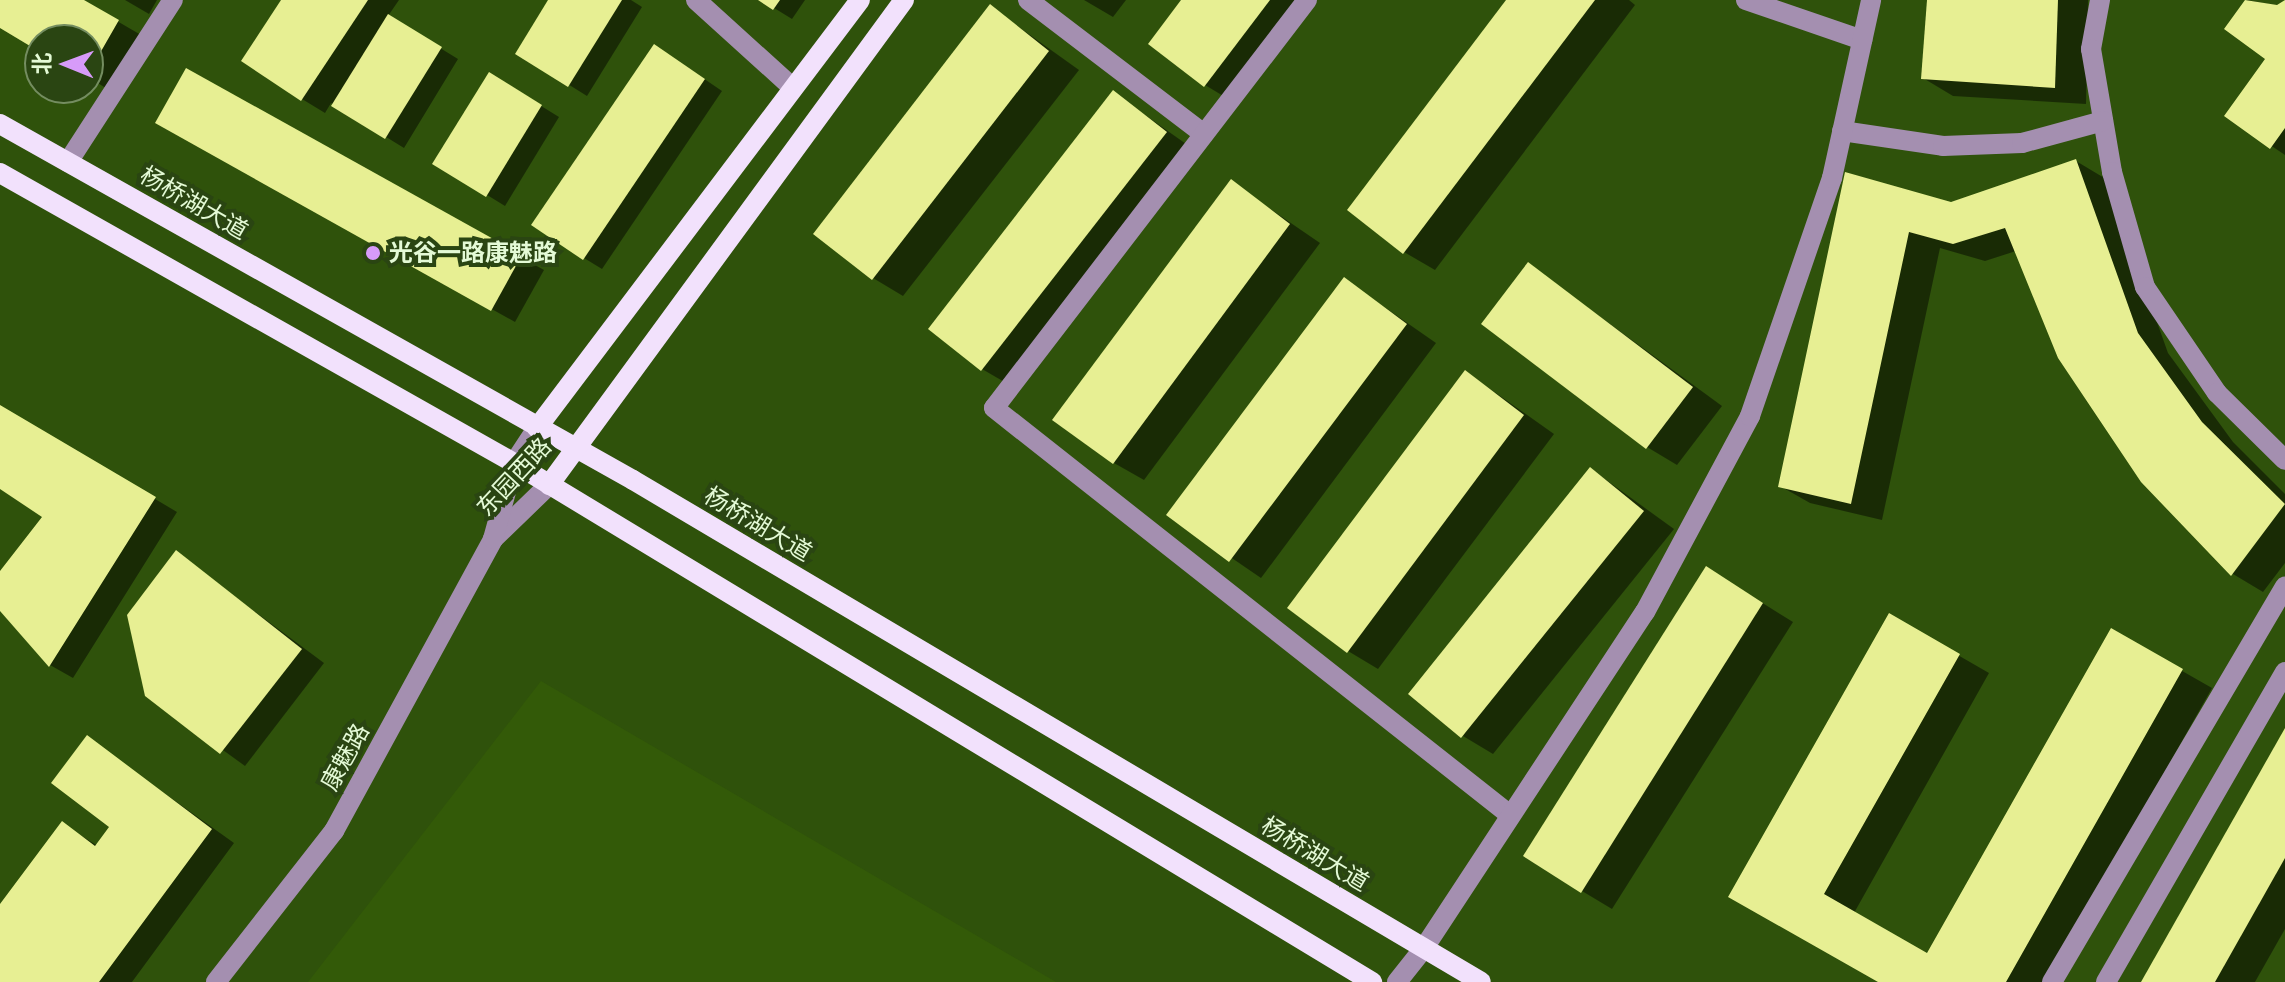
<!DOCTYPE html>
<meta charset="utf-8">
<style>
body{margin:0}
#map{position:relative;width:2285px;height:982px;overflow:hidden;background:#2f520b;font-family:"Titillium Web","Noto Sans SC",sans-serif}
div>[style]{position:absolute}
.built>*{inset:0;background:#335a08}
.shadow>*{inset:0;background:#0007}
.building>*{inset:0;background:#e7ef93}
.minor>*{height:20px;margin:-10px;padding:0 10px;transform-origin:10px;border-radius:10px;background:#a48fb0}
.major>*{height:20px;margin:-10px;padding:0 10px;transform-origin:10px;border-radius:10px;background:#f2e1fc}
.dots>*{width:22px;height:22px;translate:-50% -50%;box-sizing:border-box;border:4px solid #2a4512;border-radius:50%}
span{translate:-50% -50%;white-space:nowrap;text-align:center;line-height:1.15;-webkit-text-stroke:8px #2a4512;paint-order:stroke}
.street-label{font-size:24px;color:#e4fad6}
.poi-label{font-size:24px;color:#e4fad6;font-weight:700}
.left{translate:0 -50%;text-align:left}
.north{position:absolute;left:24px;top:24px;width:80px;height:80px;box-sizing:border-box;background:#2a4512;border:2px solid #748d60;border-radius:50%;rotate:271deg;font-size:22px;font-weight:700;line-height:32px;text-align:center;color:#e4fad6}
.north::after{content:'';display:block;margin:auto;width:28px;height:36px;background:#d79bf9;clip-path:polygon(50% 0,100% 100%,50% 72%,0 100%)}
</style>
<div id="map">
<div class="built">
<div style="clip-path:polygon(541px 681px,1056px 982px,308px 982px)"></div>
</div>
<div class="shadow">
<div style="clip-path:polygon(0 0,81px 0,141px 35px,109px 90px,88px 77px,88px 40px,40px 40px,40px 49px,0 26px)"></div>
<div style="clip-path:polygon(125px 0,157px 0,149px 14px)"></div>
<div style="clip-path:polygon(284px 0,399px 0,388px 16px,458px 59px,404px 148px,331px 103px,325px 113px,302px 99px)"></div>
<div style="clip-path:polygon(550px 0,631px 0,642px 7px,587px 96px,518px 53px)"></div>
<div style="clip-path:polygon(761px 0,805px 0,792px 19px)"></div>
<div style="clip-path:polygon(1084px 0,1126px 0,1113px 17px)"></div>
<div style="clip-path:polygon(1184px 0,1314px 0,1235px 103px,1205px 85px)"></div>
<div style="clip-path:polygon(1508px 0,1629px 0,1635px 5px,1435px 270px,1404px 252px)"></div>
<div style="clip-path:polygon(1931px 0,2088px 0,2086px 104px,1953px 96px,1923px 78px)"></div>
<div style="clip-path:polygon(2247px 0,2279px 6px,2285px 0,2285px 155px,2227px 116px,2267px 58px,2226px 29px)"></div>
<div style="clip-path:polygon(991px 7px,1079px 70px,903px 296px,873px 278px)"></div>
<div style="clip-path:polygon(672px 57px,722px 91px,602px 269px,584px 258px)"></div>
<div style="clip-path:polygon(187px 71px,544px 270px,515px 322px,158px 123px)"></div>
<div style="clip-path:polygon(507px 85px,559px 117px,505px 206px,435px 163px)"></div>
<div style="clip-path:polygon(1114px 93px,1196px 151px,1013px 387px,982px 369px)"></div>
<div style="clip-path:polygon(2076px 161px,2106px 179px,2168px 353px,2233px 442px,2285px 494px,2285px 563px,2263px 592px,2233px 574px,2143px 481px,2016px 251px,1985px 261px,1940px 248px,1882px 520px,1810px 503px,1780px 486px,1847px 175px,1951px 204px)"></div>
<div style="clip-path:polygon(1231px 182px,1320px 243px,1144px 480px,1114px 463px)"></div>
<div style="clip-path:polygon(1528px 264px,1722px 406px,1677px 465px,1647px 447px)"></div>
<div style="clip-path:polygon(1344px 279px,1436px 343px,1261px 578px,1169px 515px)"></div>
<div style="clip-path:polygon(1466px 372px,1554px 434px,1378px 669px,1348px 651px)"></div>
<div style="clip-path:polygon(0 407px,177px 512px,73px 678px,50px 665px,0 608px,0 574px,45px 516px,0 487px)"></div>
<div style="clip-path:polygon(1591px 469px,1674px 529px,1493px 754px,1463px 736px)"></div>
<div style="clip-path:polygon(176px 553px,324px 663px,245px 766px,147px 695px)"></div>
<div style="clip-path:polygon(1737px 587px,1793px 622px,1612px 909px,1582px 891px)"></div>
<div style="clip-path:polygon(1890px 616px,1989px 673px,1854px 913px,1928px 956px,2112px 631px,2212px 688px,2046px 982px,1882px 982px,1731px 896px)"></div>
<div style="clip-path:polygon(2285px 732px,2285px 929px,2255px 982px,2143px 982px)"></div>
<div style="clip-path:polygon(87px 738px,234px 843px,132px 982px,0 982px,0 908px,62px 824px,98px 846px,112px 827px)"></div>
</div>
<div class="building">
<div style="clip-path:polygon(0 0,84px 0,119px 20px,88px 74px,88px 40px,40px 40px,40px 52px,0 28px)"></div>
<div style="clip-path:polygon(281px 0,368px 0,301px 101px,241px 61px)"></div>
<div style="clip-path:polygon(548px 0,622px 0,568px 87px,515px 54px)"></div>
<div style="clip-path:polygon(758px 0,780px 0,773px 10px)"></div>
<div style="clip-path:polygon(1181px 0,1270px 0,1204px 87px,1148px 44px)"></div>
<div style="clip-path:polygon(1506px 0,1595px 0,1403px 254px,1347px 210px)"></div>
<div style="clip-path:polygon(1927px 0,2058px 0,2055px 88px,1921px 79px)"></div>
<div style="clip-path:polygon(2245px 0,2277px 5px,2285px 0,2285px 128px,2270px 149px,2224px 116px,2265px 59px,2224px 29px)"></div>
<div style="clip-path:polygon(990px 4px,1049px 51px,872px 280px,813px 234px)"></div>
<div style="clip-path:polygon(388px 14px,442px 47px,385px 139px,331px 106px)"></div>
<div style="clip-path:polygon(654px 44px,705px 79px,583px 260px,531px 225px)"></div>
<div style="clip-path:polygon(186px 68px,522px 255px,491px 311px,155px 123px)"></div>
<div style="clip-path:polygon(489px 72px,542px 105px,486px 197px,432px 164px)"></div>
<div style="clip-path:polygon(1113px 90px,1167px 132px,981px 371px,928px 329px)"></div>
<div style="clip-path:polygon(2076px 159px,2138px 333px,2202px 422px,2285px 504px,2231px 576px,2141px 482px,2058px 358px,2005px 228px,1953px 244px,1909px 232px,1851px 504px,1778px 487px,1845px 172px,1951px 202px)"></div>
<div style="clip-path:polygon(1231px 179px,1290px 224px,1113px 464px,1052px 420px)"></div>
<div style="clip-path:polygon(1528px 262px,1693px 387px,1646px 449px,1481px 324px)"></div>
<div style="clip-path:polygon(1344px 277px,1407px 324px,1229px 562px,1166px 515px)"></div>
<div style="clip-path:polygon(1465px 370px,1524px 415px,1347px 653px,1287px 608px)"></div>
<div style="clip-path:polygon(0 405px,156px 497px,49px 667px,0 611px,0 571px,42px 517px,0 489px)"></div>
<div style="clip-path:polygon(1590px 467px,1644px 511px,1461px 738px,1408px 694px)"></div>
<div style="clip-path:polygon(176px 550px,302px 649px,220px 754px,145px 696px,127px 615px)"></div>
<div style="clip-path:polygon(1706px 566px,1763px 603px,1581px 893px,1523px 856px)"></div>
<div style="clip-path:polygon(1889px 613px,1960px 654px,1824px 894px,1927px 953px,2111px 628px,2183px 669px,2006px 982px,1878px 982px,1728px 897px)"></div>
<div style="clip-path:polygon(2285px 728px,2285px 858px,2215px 982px,2141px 982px)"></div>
<div style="clip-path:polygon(87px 735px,212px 829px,99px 982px,0 982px,0 904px,62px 821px,95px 846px,109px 827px,51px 783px)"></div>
</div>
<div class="minor">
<div style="left:696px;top:0;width:131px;rotate:42.2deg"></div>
<div style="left:1028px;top:0;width:221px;rotate:37.3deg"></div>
<div style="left:1307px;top:0;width:514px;rotate:127.49deg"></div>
<div style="left:994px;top:408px;width:657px;rotate:38.26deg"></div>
<div style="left:1746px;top:0;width:123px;rotate:19deg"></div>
<div style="left:2100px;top:0;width:50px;rotate:100.4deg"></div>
<div style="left:2091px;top:49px;width:125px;rotate:80.3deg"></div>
<div style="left:2112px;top:172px;width:120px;rotate:74deg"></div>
<div style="left:2145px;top:287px;width:128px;rotate:55.8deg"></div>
<div style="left:2217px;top:393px;width:95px;rotate:44.6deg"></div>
<div style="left:1842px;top:131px;width:102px;rotate:8.4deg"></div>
<div style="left:1943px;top:146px;width:79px;rotate:-2.2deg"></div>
<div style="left:2022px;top:143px;width:84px;rotate:-15.2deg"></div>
<div style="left:68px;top:162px;width:193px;rotate:-57.1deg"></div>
<div style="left:493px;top:539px;width:78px;rotate:-44deg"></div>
<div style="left:216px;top:982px;width:192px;rotate:-52deg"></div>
<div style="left:334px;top:831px;width:332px;rotate:-61.4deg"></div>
<div style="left:493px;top:539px;width:79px;rotate:-74.6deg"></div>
<div style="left:514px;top:463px;width:42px;rotate:-56.7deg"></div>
<div style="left:1397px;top:982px;width:43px;rotate:-51.5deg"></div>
<div style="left:1424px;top:948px;width:402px;rotate:-56.7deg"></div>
<div style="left:1645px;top:612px;width:222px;rotate:-61.8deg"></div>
<div style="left:1750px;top:416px;width:252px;rotate:-71deg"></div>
<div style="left:1832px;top:178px;width:182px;rotate:-77.6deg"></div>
<div style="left:2052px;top:982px;width:459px;rotate:-59.5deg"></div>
<div style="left:2106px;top:982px;width:358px;rotate:-60deg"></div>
</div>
<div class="major">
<div style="left:0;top:124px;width:726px;rotate:29.35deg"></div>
<div style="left:633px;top:480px;width:985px;rotate:30.62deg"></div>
<div style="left:0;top:173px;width:590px;rotate:29.43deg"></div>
<div style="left:514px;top:463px;width:1003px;rotate:31.17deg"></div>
<div style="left:537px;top:428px;width:536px;rotate:-52.96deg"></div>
<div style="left:549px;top:485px;width:601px;rotate:-53.8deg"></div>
</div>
<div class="dots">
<div style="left:373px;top:253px;background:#d79bf9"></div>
</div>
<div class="street-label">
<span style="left:194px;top:203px;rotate:30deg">杨桥湖大道</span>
<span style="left:514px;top:477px;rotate:-47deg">东园西路</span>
<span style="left:758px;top:524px;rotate:31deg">杨桥湖大道</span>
<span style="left:345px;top:757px;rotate:-61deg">康魅路</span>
<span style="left:1315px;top:854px;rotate:31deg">杨桥湖大道</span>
</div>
<div class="poi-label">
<span class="left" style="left:389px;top:253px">光谷一路康魅路</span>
</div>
<div class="north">北</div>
</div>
